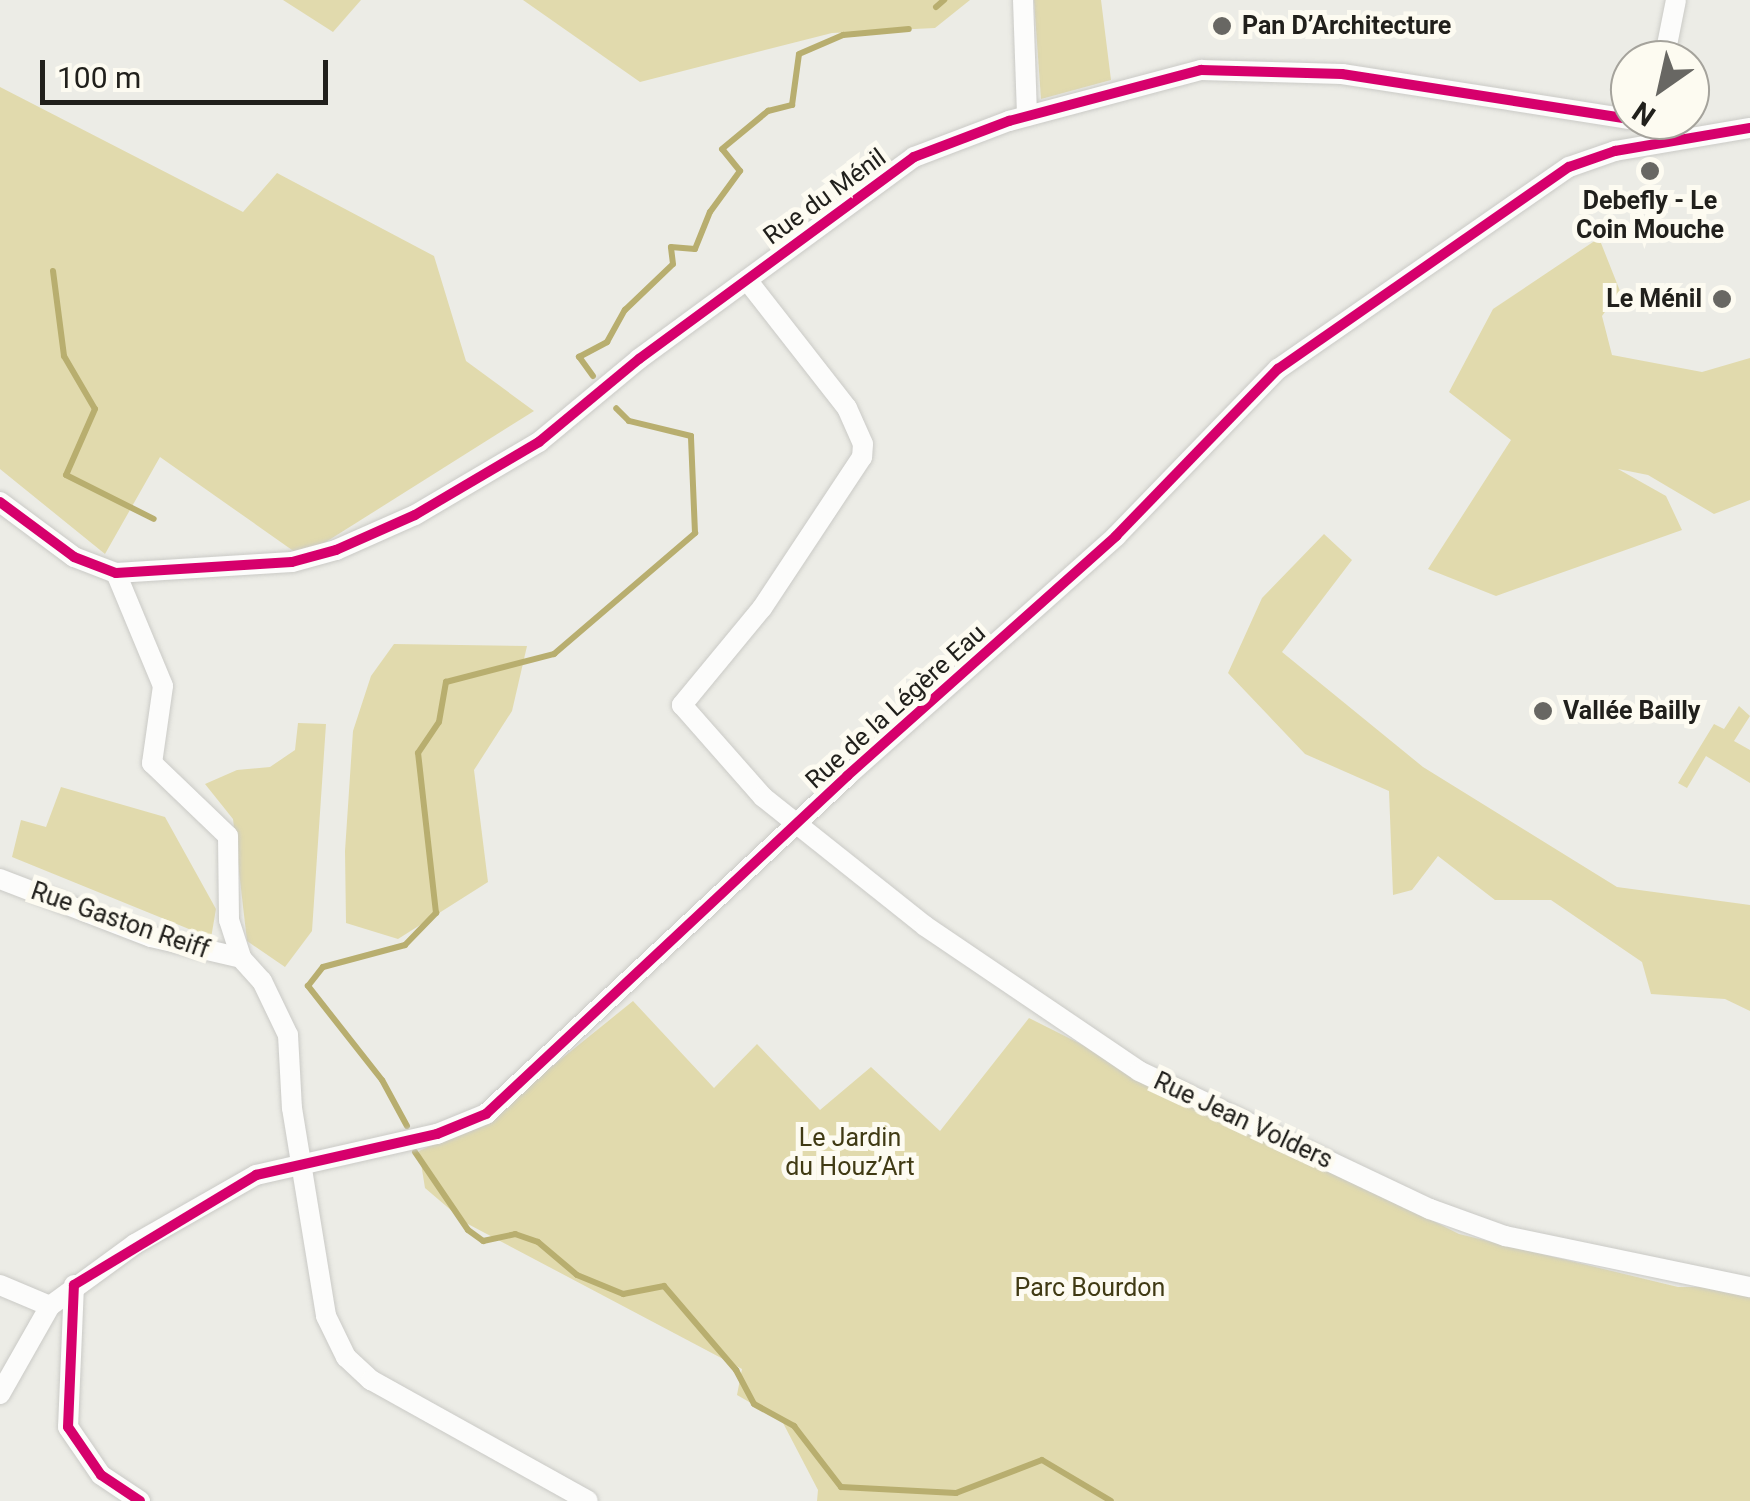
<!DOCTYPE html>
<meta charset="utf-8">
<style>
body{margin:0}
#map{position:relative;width:1750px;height:1501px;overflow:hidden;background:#ecece6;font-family:Roboto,sans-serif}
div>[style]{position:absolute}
.green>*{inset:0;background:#e1daad}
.stream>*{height:6px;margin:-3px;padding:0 3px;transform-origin:3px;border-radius:3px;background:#b8ae6f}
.roads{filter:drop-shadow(0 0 2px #cacac6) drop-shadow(0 0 2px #cacac6)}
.street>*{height:20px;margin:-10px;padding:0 10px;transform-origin:10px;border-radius:10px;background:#fcfcfb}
.cycleway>*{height:10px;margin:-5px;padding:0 5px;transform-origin:5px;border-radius:5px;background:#d6006c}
.dots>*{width:28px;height:28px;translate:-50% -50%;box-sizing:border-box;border:5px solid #fdfbf1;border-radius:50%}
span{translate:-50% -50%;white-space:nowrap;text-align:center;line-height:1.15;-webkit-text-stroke:10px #fdfbf1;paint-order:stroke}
.poi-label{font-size:25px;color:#21201c;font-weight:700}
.left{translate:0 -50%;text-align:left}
.right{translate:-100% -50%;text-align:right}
.street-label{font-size:25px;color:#21201c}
.park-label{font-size:25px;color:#403a14}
.north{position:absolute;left:1610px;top:40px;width:100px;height:100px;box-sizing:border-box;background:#fdfbf1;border:2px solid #a5a39c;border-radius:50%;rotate:214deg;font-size:28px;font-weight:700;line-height:40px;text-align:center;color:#21201c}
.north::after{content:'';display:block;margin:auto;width:35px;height:45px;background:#686763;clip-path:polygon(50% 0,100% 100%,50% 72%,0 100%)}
.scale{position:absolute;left:40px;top:60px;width:288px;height:45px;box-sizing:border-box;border:5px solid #21201c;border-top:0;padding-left:12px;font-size:30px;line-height:35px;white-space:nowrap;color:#21201c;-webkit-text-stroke:8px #fdfbf1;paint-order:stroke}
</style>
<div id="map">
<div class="green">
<div style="clip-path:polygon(283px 0,361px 0,333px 32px)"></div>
<div style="clip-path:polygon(523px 0,970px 0,935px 28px,832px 33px,640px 82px)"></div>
<div style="clip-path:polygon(1034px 0,1101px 0,1111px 80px,1041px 99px)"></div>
<div style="clip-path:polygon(0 87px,243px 212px,277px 173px,434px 256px,466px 361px,534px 411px,302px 557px,160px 457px,105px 554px,0 469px)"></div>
<div style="clip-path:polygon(1599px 238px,1620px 291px,1602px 316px,1612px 355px,1702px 372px,1750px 358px,1750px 500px,1714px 514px,1648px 475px,1618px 469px,1666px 496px,1682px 530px,1496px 596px,1428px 569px,1511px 440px,1449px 392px,1493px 309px)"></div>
<div style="clip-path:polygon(1324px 534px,1352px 560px,1282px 652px,1423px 767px,1617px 887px,1750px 905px,1750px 1011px,1725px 999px,1651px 994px,1642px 962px,1551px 900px,1495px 900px,1438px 856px,1412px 890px,1393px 895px,1389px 791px,1305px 754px,1228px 673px,1262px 598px)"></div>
<div style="clip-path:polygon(394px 644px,527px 646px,512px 711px,474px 770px,488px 882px,398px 939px,346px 923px,345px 851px,353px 731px,371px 676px)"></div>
<div style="clip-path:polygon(1739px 706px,1750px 716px,1734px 741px,1750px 750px,1750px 783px,1706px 756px,1687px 788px,1678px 783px,1714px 724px,1724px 729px)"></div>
<div style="clip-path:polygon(298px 723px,326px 724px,312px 931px,285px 967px,247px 941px,233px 819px,205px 784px,237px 770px,270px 767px,295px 750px)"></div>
<div style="clip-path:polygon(61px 787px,165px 817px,216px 909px,211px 938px,12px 857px,21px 820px,46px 827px)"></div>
<div style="clip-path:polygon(633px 1001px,714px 1088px,757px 1044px,820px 1110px,871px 1067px,940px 1131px,1029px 1018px,1459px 1234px,1678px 1287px,1750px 1287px,1750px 1501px,817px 1501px,818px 1490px,782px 1421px,737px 1395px,742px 1369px,466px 1223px,425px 1188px,419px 1151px,482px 1123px)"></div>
</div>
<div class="stream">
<div style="left:936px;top:7px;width:11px;rotate:-41deg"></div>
<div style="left:53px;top:271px;width:86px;rotate:82.6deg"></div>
<div style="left:64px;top:356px;width:61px;rotate:59.7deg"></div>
<div style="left:95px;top:409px;width:72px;rotate:113.7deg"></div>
<div style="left:66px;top:475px;width:98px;rotate:26.6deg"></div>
<div style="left:593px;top:376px;width:24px;rotate:-126deg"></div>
<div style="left:579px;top:357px;width:32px;rotate:-28deg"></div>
<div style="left:607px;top:342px;width:37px;rotate:-61deg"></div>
<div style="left:625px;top:310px;width:66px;rotate:-43.8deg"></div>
<div style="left:673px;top:264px;width:17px;rotate:-97deg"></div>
<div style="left:671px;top:247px;width:24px;rotate:5deg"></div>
<div style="left:695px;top:249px;width:40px;rotate:-68deg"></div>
<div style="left:710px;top:212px;width:51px;rotate:-53.8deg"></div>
<div style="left:740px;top:171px;width:28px;rotate:-129deg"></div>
<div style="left:722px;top:149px;width:60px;rotate:-39.6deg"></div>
<div style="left:768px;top:111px;width:25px;rotate:-14deg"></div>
<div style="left:792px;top:105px;width:51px;rotate:-82.2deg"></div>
<div style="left:799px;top:54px;width:48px;rotate:-23.4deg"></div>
<div style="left:843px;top:35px;width:66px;rotate:-5.2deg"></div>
<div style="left:407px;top:1126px;width:52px;rotate:-118.5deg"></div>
<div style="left:382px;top:1080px;width:120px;rotate:-128.2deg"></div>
<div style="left:308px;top:986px;width:24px;rotate:-52deg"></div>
<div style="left:323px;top:967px;width:85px;rotate:-15deg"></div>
<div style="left:405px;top:945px;width:45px;rotate:-45.9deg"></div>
<div style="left:436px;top:913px;width:161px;rotate:-96.4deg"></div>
<div style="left:418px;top:753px;width:37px;rotate:-56deg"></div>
<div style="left:439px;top:722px;width:41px;rotate:-80.1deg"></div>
<div style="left:446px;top:682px;width:112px;rotate:-14.5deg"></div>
<div style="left:554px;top:654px;width:186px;rotate:-40.6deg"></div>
<div style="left:695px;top:533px;width:97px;rotate:-92.4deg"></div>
<div style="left:691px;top:436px;width:64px;rotate:-166.4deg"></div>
<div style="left:629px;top:421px;width:18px;rotate:-135deg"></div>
<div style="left:415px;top:1152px;width:94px;rotate:55.8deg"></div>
<div style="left:468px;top:1230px;width:19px;rotate:36deg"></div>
<div style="left:483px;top:1241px;width:33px;rotate:-12deg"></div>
<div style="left:515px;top:1234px;width:24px;rotate:19deg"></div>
<div style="left:538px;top:1242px;width:51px;rotate:40.2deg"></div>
<div style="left:577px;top:1275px;width:50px;rotate:22.4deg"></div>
<div style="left:623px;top:1294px;width:42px;rotate:-11deg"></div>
<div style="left:664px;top:1286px;width:111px;rotate:49.4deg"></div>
<div style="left:736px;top:1370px;width:38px;rotate:62deg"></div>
<div style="left:754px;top:1404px;width:46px;rotate:28.8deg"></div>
<div style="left:794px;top:1426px;width:77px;rotate:52.4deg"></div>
<div style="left:841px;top:1487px;width:115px;rotate:3deg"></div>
<div style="left:956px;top:1493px;width:92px;rotate:-21deg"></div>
<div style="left:1042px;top:1460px;width:80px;rotate:30.7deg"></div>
</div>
<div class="roads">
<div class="street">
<div style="left:1023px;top:0;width:116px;rotate:88deg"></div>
<div style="left:1664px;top:60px;width:61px;rotate:-78.7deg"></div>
<div style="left:1658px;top:120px;width:15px;rotate:94deg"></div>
<div style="left:1657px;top:135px;width:12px;rotate:24deg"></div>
<div style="left:747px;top:280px;width:162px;rotate:52deg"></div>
<div style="left:847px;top:408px;width:39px;rotate:66deg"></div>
<div style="left:863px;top:444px;width:13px;rotate:94deg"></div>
<div style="left:862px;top:457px;width:181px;rotate:123.5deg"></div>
<div style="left:762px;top:608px;width:126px;rotate:129.5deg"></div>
<div style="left:682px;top:705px;width:123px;rotate:48.6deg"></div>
<div style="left:763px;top:797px;width:207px;rotate:38.5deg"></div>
<div style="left:925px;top:926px;width:258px;rotate:34.1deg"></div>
<div style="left:1139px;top:1071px;width:322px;rotate:25.4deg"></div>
<div style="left:1430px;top:1209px;width:80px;rotate:19.8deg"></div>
<div style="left:1505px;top:1236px;width:250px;rotate:11.8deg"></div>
<div style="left:0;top:502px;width:92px;rotate:36.6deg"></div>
<div style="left:74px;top:557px;width:45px;rotate:20.9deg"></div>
<div style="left:116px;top:573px;width:176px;rotate:-3.6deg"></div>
<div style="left:292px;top:562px;width:46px;rotate:-15.3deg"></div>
<div style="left:336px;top:550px;width:86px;rotate:-23.9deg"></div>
<div style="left:415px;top:515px;width:144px;rotate:-30.5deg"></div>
<div style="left:539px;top:442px;width:130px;rotate:-39.7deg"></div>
<div style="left:639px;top:359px;width:341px;rotate:-36.3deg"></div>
<div style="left:914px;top:157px;width:102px;rotate:-20.8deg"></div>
<div style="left:1009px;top:121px;width:199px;rotate:-14.9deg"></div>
<div style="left:1201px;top:70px;width:141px;rotate:1.6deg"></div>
<div style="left:1342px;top:74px;width:291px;rotate:8.9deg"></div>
<div style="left:116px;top:573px;width:122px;rotate:67.4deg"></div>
<div style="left:163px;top:686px;width:78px;rotate:98.1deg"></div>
<div style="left:152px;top:763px;width:105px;rotate:43.8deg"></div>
<div style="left:228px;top:836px;width:84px;rotate:89.3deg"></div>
<div style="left:229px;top:920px;width:40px;rotate:72deg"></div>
<div style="left:241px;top:958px;width:31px;rotate:48deg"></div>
<div style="left:262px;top:981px;width:60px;rotate:64.3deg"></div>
<div style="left:288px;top:1035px;width:73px;rotate:86.9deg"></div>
<div style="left:292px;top:1108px;width:211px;rotate:80.7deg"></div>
<div style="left:326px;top:1316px;width:46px;rotate:64deg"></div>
<div style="left:346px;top:1357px;width:34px;rotate:43deg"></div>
<div style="left:371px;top:1380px;width:248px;rotate:29.1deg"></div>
<div style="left:0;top:879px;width:162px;rotate:21deg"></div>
<div style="left:151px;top:937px;width:92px;rotate:13.1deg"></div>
<div style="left:0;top:1285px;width:54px;rotate:22.8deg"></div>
<div style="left:74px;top:1285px;width:142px;rotate:92.4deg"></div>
<div style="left:68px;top:1427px;width:58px;rotate:55.5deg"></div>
<div style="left:101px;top:1475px;width:47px;rotate:33.7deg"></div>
<div style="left:0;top:1394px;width:101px;rotate:-60.4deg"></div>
<div style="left:50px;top:1306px;width:105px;rotate:-36.1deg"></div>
<div style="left:135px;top:1244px;width:139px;rotate:-29.7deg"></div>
<div style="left:256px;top:1175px;width:186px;rotate:-12.8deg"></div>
<div style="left:437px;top:1134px;width:53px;rotate:-22.2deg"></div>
<div style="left:486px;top:1114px;width:495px;rotate:-43.1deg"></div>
<div style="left:847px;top:776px;width:361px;rotate:-41.7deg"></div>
<div style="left:1116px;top:536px;width:233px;rotate:-45.9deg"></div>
<div style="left:1278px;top:369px;width:354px;rotate:-34.8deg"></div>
<div style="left:1569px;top:167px;width:49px;rotate:-19.2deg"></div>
<div style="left:1615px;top:151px;width:137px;rotate:-9.7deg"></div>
</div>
</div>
<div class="cycleway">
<div style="left:0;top:502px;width:92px;rotate:36.6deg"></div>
<div style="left:74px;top:557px;width:45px;rotate:20.9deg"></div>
<div style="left:116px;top:573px;width:176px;rotate:-3.6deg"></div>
<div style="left:292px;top:562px;width:46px;rotate:-15.3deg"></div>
<div style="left:336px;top:550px;width:86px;rotate:-23.9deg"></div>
<div style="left:415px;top:515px;width:144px;rotate:-30.5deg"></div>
<div style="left:539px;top:442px;width:130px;rotate:-39.7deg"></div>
<div style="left:639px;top:359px;width:341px;rotate:-36.3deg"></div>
<div style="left:914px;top:157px;width:102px;rotate:-20.8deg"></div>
<div style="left:1009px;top:121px;width:199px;rotate:-14.9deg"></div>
<div style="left:1201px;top:70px;width:141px;rotate:1.6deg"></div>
<div style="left:1342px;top:74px;width:291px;rotate:8.9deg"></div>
<div style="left:140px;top:1501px;width:47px;rotate:-146.3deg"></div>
<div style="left:101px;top:1475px;width:58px;rotate:-124.5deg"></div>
<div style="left:68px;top:1427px;width:142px;rotate:-87.6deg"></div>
<div style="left:74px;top:1285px;width:213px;rotate:-31.1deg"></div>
<div style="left:256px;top:1175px;width:186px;rotate:-12.8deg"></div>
<div style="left:437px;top:1134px;width:53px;rotate:-22.2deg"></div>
<div style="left:486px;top:1114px;width:495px;rotate:-43.1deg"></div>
<div style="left:847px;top:776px;width:361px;rotate:-41.7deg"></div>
<div style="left:1116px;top:536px;width:233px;rotate:-45.9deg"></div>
<div style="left:1278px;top:369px;width:354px;rotate:-34.8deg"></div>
<div style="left:1569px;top:167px;width:49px;rotate:-19.2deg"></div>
<div style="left:1615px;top:151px;width:137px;rotate:-9.7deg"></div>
</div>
<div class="dots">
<div style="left:1222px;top:26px;background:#686763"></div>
<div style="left:1650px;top:171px;background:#686763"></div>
<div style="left:1722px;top:299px;background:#686763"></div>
<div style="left:1543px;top:711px;background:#686763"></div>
</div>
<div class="poi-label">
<span class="left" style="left:1242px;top:26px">Pan D’Architecture</span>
<span style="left:1650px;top:216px">Debefly - Le<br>Coin Mouche</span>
<span class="right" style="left:1702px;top:299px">Le Ménil</span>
<span class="left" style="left:1563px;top:711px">Vallée Bailly</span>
</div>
<div class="street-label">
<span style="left:825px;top:197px;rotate:-36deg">Rue du Ménil</span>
<span style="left:896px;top:707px;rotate:-42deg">Rue de la Légère Eau</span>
<span style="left:120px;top:921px;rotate:19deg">Rue Gaston Reiff</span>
<span style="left:1243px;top:1121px;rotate:25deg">Rue Jean Volders</span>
</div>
<div class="park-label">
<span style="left:850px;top:1153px">Le Jardin<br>du Houz’Art</span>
<span style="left:1090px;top:1288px">Parc Bourdon</span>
</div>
<div class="north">N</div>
<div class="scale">100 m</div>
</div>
